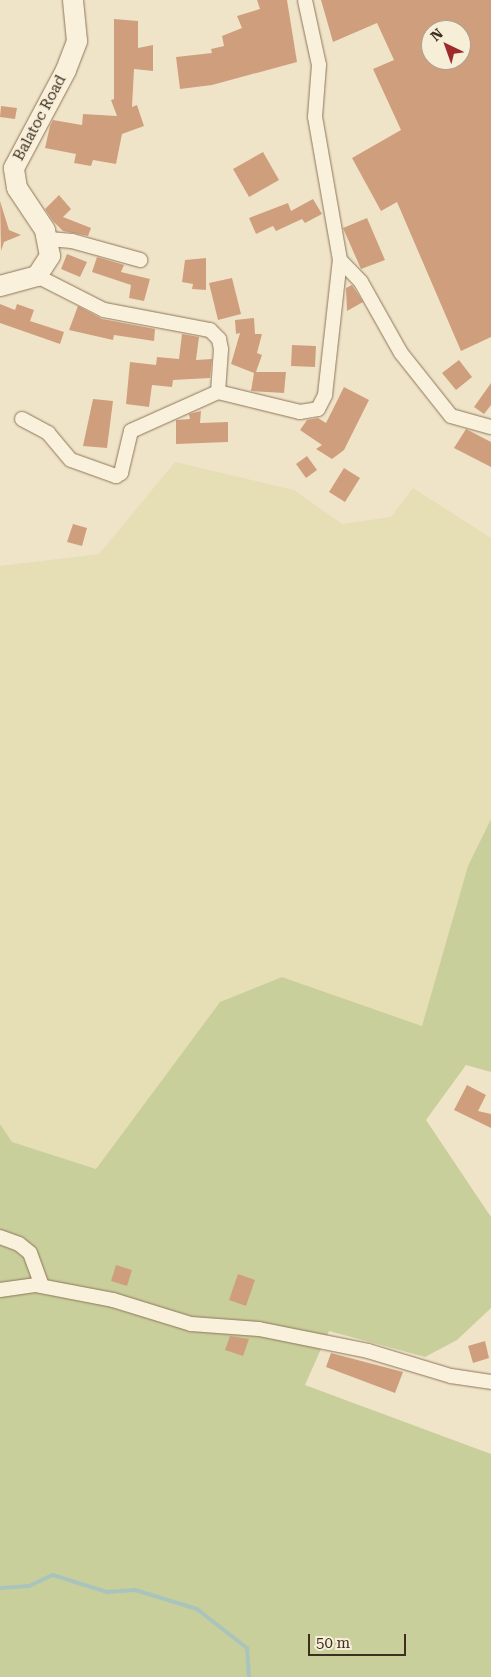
<!DOCTYPE html>
<style>
body{margin:0}
#map{position:relative;width:491px;height:1677px;overflow:hidden;background:#f0e4c8;font-family:"Roboto Serif",serif}
div>[style]{position:absolute}
.farmland>*{inset:0;background:#e6deb5}
.green>*{inset:0;background:#c9cf9b}
.stream>*{height:4px;margin:-2px;padding:0 2px;transform-origin:2px;border-radius:2px;background:#a9c4bc}
.building>*{inset:0;background:#cf9f7d}
.roads{filter:drop-shadow(0 0 1px #8d765c) drop-shadow(0 0 1px #8d765c)}
.minor>*{height:14px;margin:-7px;padding:0 7px;transform-origin:7px;border-radius:7px;background:#faf1dc}
.secondary>*{height:20px;margin:-10px;padding:0 10px;transform-origin:10px;border-radius:10px;background:#faf1dc}
span{translate:-50% -50%;white-space:nowrap;text-align:center;line-height:1.15;-webkit-text-stroke:4px #f7eed8;paint-order:stroke}
.street-label{font-size:15px;color:#3d2e20}
.north{position:absolute;left:421px;top:20px;width:50px;height:50px;box-sizing:border-box;background:#f7eed8;border:1px solid #ada18e;border-radius:50%;rotate:318deg;font-size:14px;font-weight:700;line-height:20px;text-align:center;color:#3d2e20}
.north::after{content:'';display:block;margin:auto;width:18px;height:22px;background:#9e2a2b;clip-path:polygon(50% 0,100% 100%,50% 72%,0 100%)}
.scale{position:absolute;left:308px;top:1634px;width:98px;height:22px;box-sizing:border-box;border:2px solid #3d2e20;border-top:0;padding-left:6px;font-size:15px;line-height:18px;white-space:nowrap;color:#3d2e20;-webkit-text-stroke:4px #f7eed8;paint-order:stroke}
</style>
<div id="map">
<div class="farmland">
<div style="clip-path:polygon(175px 462px,294px 490px,342px 524px,391px 517px,413px 488px,491px 538px,491px 819px,468px 867px,422px 1026px,282px 977px,220px 1002px,96px 1169px,11px 1142px,0 1124px,0 566px,99px 554px)"></div>
</div>
<div class="green">
<div style="clip-path:polygon(491px 819px,491px 1072px,466px 1065px,426px 1120px,491px 1217px,491px 1308px,457px 1340px,425px 1357px,329px 1331px,305px 1385px,491px 1454px,491px 1677px,0 1677px,0 1124px,12px 1142px,96px 1169px,220px 1002px,282px 977px,422px 1026px,468px 866px)"></div>
</div>
<div class="stream">
<div style="left:0;top:1588px;width:29px;rotate:-4deg"></div>
<div style="left:29px;top:1586px;width:26px;rotate:-25deg"></div>
<div style="left:53px;top:1575px;width:57px;rotate:17.5deg"></div>
<div style="left:107px;top:1592px;width:28px;rotate:-4deg"></div>
<div style="left:135px;top:1590px;width:65px;rotate:17deg"></div>
<div style="left:197px;top:1609px;width:63px;rotate:38deg"></div>
<div style="left:247px;top:1648px;width:29px;rotate:86deg"></div>
</div>
<div class="building">
<div style="clip-path:polygon(257px 0,287px 0,297px 62px,212px 85px,180px 89px,176px 57px,212px 53px,211px 49px,224px 46px,222px 36px,242px 28px,237px 16px,260px 9px)"></div>
<div style="clip-path:polygon(evenodd,321px 0,491px 0,491px 337px,461px 351px,397px 202px,381px 211px,352px 158px,401px 130px,373px 69px,394px 60px,377px 23px,333px 42px,321px 0,431px 30px,461px 30px,461px 60px,431px 60px,431px 30px)"></div>
<div style="clip-path:polygon(114px 19px,138px 21px,138px 48px,153px 45px,153px 71px,134px 69px,132px 107px,137px 105px,144px 126px,122px 134px,116px 164px,93px 160px,91px 166px,74px 163px,76px 154px,45px 148px,50px 126px,53px 120px,82px 125px,83px 114px,117px 116px,111px 100px,114px 99px)"></div>
<div style="clip-path:polygon(1px 106px,17px 108px,15px 119px,0 117px)"></div>
<div style="clip-path:polygon(263px 152px,279px 180px,249px 197px,233px 169px)"></div>
<div style="clip-path:polygon(59px 195px,71px 209px,63px 217px,91px 228px,88px 236px,63px 231px,53px 221px,45px 209px)"></div>
<div style="clip-path:polygon(313px 199px,322px 214px,305px 223px,302px 219px,276px 231px,273px 226px,256px 234px,249px 218px,288px 203px,291px 211px)"></div>
<div style="clip-path:polygon(0 201px,9px 230px,21px 235px,4px 242px,1px 251px)"></div>
<div style="clip-path:polygon(367px 218px,385px 260px,361px 269px,343px 228px)"></div>
<div style="clip-path:polygon(67px 254px,87px 262px,80px 277px,61px 269px)"></div>
<div style="clip-path:polygon(97px 257px,124px 265px,121px 272px,150px 279px,144px 301px,129px 298px,131px 285px,92px 272px)"></div>
<div style="clip-path:polygon(206px 258px,206px 290px,192px 289px,193px 284px,182px 282px,185px 260px)"></div>
<div style="clip-path:polygon(232px 278px,241px 314px,218px 320px,209px 283px)"></div>
<div style="clip-path:polygon(352px 285px,363px 302px,347px 311px,346px 288px)"></div>
<div style="clip-path:polygon(0 304px,15px 310px,17px 304px,34px 310px,30px 321px,64px 332px,60px 344px,0 323px)"></div>
<div style="clip-path:polygon(78px 306px,102px 319px,155px 329px,154px 341px,114px 335px,113px 340px,69px 330px)"></div>
<div style="clip-path:polygon(254px 318px,255px 334px,262px 334px,257px 353px,262px 355px,256px 372px,286px 372px,284px 393px,251px 391px,254px 373px,231px 364px,240px 333px,236px 334px,235px 320px)"></div>
<div style="clip-path:polygon(182px 334px,199px 337px,196px 360px,212px 359px,210px 378px,173px 380px,172px 387px,152px 385px,149px 407px,126px 404px,130px 362px,156px 365px,157px 357px,179px 359px)"></div>
<div style="clip-path:polygon(292px 345px,316px 346px,315px 367px,291px 366px)"></div>
<div style="clip-path:polygon(459px 360px,472px 377px,456px 390px,442px 373px)"></div>
<div style="clip-path:polygon(491px 383px,491px 405px,484px 414px,474px 407px)"></div>
<div style="clip-path:polygon(344px 387px,369px 400px,344px 450px,332px 459px,316px 449px,322px 445px,300px 430px,307px 420px,318px 418px,326px 423px)"></div>
<div style="clip-path:polygon(93px 399px,113px 401px,107px 448px,83px 446px)"></div>
<div style="clip-path:polygon(201px 411px,200px 423px,228px 422px,228px 442px,176px 444px,176px 420px,190px 419px,189px 414px)"></div>
<div style="clip-path:polygon(466px 429px,491px 442px,491px 467px,454px 448px)"></div>
<div style="clip-path:polygon(307px 456px,317px 470px,306px 478px,296px 464px)"></div>
<div style="clip-path:polygon(344px 468px,360px 478px,345px 502px,329px 492px)"></div>
<div style="clip-path:polygon(73px 524px,87px 528px,82px 546px,67px 542px)"></div>
<div style="clip-path:polygon(467px 1085px,486px 1095px,478px 1111px,491px 1114px,491px 1128px,454px 1110px)"></div>
<div style="clip-path:polygon(116px 1265px,132px 1270px,127px 1286px,111px 1281px)"></div>
<div style="clip-path:polygon(238px 1274px,255px 1280px,246px 1306px,229px 1300px)"></div>
<div style="clip-path:polygon(230px 1336px,249px 1339px,243px 1356px,225px 1350px)"></div>
<div style="clip-path:polygon(485px 1341px,489px 1358px,473px 1363px,468px 1346px)"></div>
<div style="clip-path:polygon(331px 1353px,403px 1372px,395px 1393px,326px 1367px)"></div>
</div>
<div class="roads">
<div class="minor">
<div style="left:49px;top:239px;width:23px;rotate:5deg"></div>
<div style="left:72px;top:241px;width:71px;rotate:15.6deg"></div>
<div style="left:340px;top:260px;width:30px;rotate:46deg"></div>
<div style="left:361px;top:282px;width:81px;rotate:60.6deg"></div>
<div style="left:401px;top:353px;width:80px;rotate:51.6deg"></div>
<div style="left:451px;top:416px;width:41px;rotate:15.4deg"></div>
<div style="left:37px;top:276px;width:75px;rotate:26.9deg"></div>
<div style="left:104px;top:310px;width:108px;rotate:10.7deg"></div>
<div style="left:210px;top:330px;width:13px;rotate:45deg"></div>
<div style="left:219px;top:339px;width:10px;rotate:79deg"></div>
<div style="left:221px;top:349px;width:43px;rotate:94deg"></div>
<div style="left:22px;top:419px;width:30px;rotate:28deg"></div>
<div style="left:48px;top:433px;width:35px;rotate:50deg"></div>
<div style="left:71px;top:460px;width:48px;rotate:19.6deg"></div>
<div style="left:116px;top:476px;width:6px;rotate:-31deg"></div>
<div style="left:121px;top:473px;width:43px;rotate:-76.6deg"></div>
<div style="left:131px;top:431px;width:95px;rotate:-24.1deg"></div>
<div style="left:218px;top:392px;width:84px;rotate:13.7deg"></div>
<div style="left:300px;top:412px;width:18px;rotate:-9deg"></div>
<div style="left:318px;top:409px;width:16px;rotate:-63deg"></div>
<div style="left:325px;top:395px;width:136px;rotate:-83.7deg"></div>
<div style="left:340px;top:260px;width:145px;rotate:-99.9deg"></div>
<div style="left:315px;top:117px;width:52px;rotate:-85.6deg"></div>
<div style="left:319px;top:65px;width:66px;rotate:-102.2deg"></div>
<div style="left:0;top:1237px;width:20px;rotate:20deg"></div>
<div style="left:19px;top:1244px;width:14px;rotate:39deg"></div>
<div style="left:30px;top:1253px;width:35px;rotate:70deg"></div>
<div style="left:0;top:1290px;width:35px;rotate:-8deg"></div>
<div style="left:35px;top:1285px;width:79px;rotate:10.9deg"></div>
<div style="left:113px;top:1300px;width:82px;rotate:17.1deg"></div>
<div style="left:191px;top:1324px;width:68px;rotate:4.2deg"></div>
<div style="left:259px;top:1329px;width:111px;rotate:11.4deg"></div>
<div style="left:368px;top:1351px;width:87px;rotate:16.8deg"></div>
<div style="left:451px;top:1376px;width:40px;rotate:8.5deg"></div>
</div>
<div class="secondary">
<div style="left:0;top:286px;width:38px;rotate:-15deg"></div>
<div style="left:37px;top:276px;width:24px;rotate:-57deg"></div>
<div style="left:50px;top:256px;width:26px;rotate:-101deg"></div>
<div style="left:45px;top:230px;width:50px;rotate:-123.7deg"></div>
<div style="left:17px;top:188px;width:20px;rotate:-99deg"></div>
<div style="left:14px;top:168px;width:111px;rotate:-62deg"></div>
<div style="left:66px;top:70px;width:31px;rotate:-69deg"></div>
<div style="left:77px;top:41px;width:41px;rotate:-95.6deg"></div>
</div>
</div>
<div class="street-label">
<span style="left:40px;top:118px;rotate:-62deg">Balatoc Road</span>
</div>
<div class="north">N</div>
<div class="scale">50 m</div>
</div>
